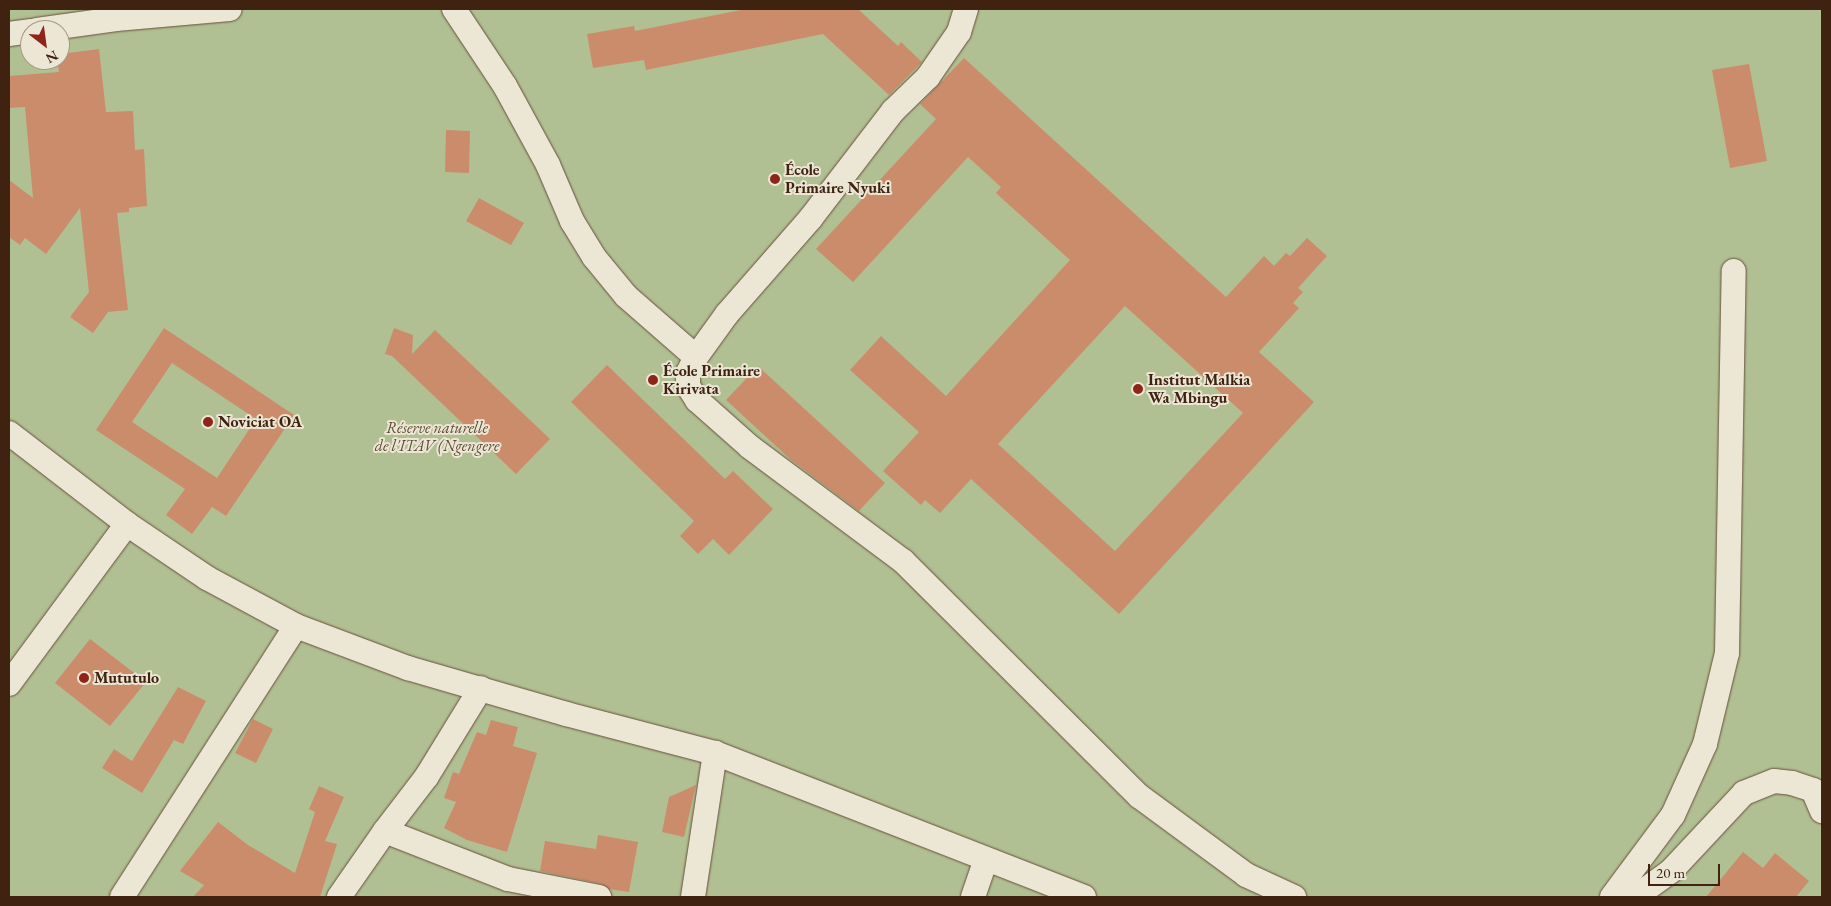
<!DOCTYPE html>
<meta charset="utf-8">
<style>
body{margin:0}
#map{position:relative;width:1831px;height:906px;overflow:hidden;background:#e1d9be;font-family:"EB Garamond",serif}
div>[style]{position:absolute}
.green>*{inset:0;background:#b1c093}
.building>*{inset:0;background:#cb8c6c}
.roads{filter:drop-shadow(0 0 1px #68503c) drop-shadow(0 0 1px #68503c)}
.minor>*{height:24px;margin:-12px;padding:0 12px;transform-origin:12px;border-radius:12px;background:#ece6d5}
.dots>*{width:14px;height:14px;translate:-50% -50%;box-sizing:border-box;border:2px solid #ece6d5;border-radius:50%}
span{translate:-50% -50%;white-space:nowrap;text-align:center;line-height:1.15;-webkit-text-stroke:4px #ece6d5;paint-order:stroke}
.poi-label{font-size:16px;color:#3f2210;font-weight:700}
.left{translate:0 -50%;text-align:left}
.park-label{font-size:16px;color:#5c4a31;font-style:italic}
.frame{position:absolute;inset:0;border:10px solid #3f2210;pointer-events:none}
.north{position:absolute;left:20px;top:20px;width:50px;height:50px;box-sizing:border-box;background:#ece6d5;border:1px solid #a79886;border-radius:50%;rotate:150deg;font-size:14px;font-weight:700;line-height:20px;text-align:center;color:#3f2210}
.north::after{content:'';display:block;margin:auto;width:18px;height:22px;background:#8f2418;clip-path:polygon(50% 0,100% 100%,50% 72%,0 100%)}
.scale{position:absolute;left:1648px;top:864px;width:72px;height:22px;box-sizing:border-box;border:2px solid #3f2210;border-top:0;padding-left:6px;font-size:15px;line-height:18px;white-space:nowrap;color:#3f2210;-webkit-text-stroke:4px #ece6d5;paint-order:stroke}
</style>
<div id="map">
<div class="green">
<div style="clip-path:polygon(evenodd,9px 9px,1822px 9px,1822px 897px,9px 897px,9px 9px,30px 30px,60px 30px,60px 60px,30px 60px,30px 30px)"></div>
</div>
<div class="building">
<div style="clip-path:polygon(746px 9px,858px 9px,898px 46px,901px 42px,922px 62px,889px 95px,823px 34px,646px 70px,644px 60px,593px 68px,587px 34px,634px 26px,635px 31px)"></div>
<div style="clip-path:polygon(99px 49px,106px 112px,133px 111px,135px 150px,144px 149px,147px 206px,129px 208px,129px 212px,117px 213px,128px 310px,108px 312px,93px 333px,70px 317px,89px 292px,80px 208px,46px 254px,25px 238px,20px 245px,9px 237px,9px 180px,33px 198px,25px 107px,9px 108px,9px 76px,59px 72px,57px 60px,60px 60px,60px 54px)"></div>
<div style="clip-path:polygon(evenodd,964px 58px,1226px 297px,1264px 256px,1274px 266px,1286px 253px,1290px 256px,1307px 238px,1327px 256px,1298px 288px,1303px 292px,1293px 303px,1299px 308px,1259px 352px,1314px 402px,1119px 614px,971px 479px,940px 513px,925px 500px,921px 505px,883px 471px,919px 432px,850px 370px,881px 336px,946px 396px,1070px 260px,996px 193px,1001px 187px,968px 157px,853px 282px,816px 249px,936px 119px,920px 104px,964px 58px,1125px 306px,1243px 413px,1115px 551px,998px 444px,1125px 306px)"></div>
<div style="clip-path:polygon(1749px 64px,1767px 161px,1730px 168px,1712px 70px)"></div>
<div style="clip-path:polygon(446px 130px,470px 131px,469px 173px,445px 172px)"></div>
<div style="clip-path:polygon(479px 198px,524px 223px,511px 245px,466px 221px)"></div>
<div style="clip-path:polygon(evenodd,164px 328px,294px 415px,226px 516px,212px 507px,192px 534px,166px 515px,185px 489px,96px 430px,164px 328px,172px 363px,256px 419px,217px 478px,132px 422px,172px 363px)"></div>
<div style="clip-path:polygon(394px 328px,413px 335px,412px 354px,435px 330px,550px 439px,516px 474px,392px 356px,385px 354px)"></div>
<div style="clip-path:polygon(607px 365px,725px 479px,733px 471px,773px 509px,729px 555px,713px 539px,698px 554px,680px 536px,694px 521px,571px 402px)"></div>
<div style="clip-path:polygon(758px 366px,885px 483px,859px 511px,790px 459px,726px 400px)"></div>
<div style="clip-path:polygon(90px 639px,146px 682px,110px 726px,55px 683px)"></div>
<div style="clip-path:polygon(178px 687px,206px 701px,183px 744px,174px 740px,142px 793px,102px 768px,114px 749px,132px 761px)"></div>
<div style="clip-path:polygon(253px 719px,273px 729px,256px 763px,235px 753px)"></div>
<div style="clip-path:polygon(491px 720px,518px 727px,513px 746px,537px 753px,507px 852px,467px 840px,444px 828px,456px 802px,444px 798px,453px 772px,459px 774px,477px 732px,486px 735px)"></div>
<div style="clip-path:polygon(696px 785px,684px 837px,662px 832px,669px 797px)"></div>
<div style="clip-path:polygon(319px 786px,344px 797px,325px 841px,337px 844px,320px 897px,193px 897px,204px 885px,180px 871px,218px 822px,248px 845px,295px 873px,315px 812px,309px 809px)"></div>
<div style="clip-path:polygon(598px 835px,638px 842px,629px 892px,609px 889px,602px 884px,540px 871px,545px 841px,596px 849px)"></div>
<div style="clip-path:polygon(1743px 852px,1763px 868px,1775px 853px,1809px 881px,1796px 897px,1706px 897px)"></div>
</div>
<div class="roads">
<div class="minor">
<div style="left:454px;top:9px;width:92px;rotate:56.5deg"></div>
<div style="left:505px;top:86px;width:90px;rotate:61.4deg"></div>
<div style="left:548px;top:165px;width:61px;rotate:66.8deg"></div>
<div style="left:572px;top:221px;width:42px;rotate:58.6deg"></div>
<div style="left:594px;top:257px;width:50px;rotate:50.6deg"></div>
<div style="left:626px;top:296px;width:93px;rotate:41.1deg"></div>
<div style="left:966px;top:9px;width:24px;rotate:107deg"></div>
<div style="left:959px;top:32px;width:55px;rotate:124.6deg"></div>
<div style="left:928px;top:77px;width:49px;rotate:135.8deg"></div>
<div style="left:893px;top:111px;width:135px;rotate:127.5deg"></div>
<div style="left:811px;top:218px;width:128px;rotate:131.2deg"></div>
<div style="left:727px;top:314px;width:53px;rotate:125.8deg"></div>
<div style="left:696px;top:357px;width:18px;rotate:117deg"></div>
<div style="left:688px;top:373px;width:13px;rotate:90deg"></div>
<div style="left:688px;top:386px;width:17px;rotate:57deg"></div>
<div style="left:697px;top:400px;width:71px;rotate:41.6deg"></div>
<div style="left:750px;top:447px;width:191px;rotate:36.7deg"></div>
<div style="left:903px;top:561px;width:333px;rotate:44.9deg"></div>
<div style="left:1139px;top:796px;width:133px;rotate:36.4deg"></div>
<div style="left:1246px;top:875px;width:53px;rotate:24.6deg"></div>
<div style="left:37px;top:30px;width:80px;rotate:-7.9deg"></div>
<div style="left:116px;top:19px;width:114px;rotate:-5deg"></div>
<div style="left:9px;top:34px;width:21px;rotate:-8deg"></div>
<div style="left:9px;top:433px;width:149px;rotate:37.6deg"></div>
<div style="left:127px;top:524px;width:97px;rotate:34deg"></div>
<div style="left:207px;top:578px;width:101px;rotate:28.3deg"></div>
<div style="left:296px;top:626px;width:120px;rotate:20.6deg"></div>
<div style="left:408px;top:668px;width:165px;rotate:16.2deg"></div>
<div style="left:566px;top:714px;width:154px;rotate:14.7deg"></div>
<div style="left:715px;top:753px;width:396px;rotate:21.3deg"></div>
<div style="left:9px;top:684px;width:199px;rotate:-53.6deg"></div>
<div style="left:385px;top:831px;width:132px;rotate:21.3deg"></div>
<div style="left:508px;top:879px;width:93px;rotate:11.2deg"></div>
<div style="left:122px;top:897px;width:322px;rotate:-57.3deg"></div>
<div style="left:339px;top:897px;width:80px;rotate:-55.1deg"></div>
<div style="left:385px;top:831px;width:69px;rotate:-52.6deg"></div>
<div style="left:427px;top:776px;width:103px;rotate:-58.5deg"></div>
<div style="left:693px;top:897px;width:146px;rotate:-81.3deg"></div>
<div style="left:973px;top:897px;width:40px;rotate:-71.1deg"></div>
<div style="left:1612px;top:897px;width:102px;rotate:-53.4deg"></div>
<div style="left:1673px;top:815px;width:78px;rotate:-65.7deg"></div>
<div style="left:1705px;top:744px;width:94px;rotate:-76.4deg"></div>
<div style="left:1727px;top:653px;width:382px;rotate:-89deg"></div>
<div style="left:1635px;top:897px;width:44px;rotate:-35.8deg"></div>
<div style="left:1671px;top:871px;width:107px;rotate:-46.9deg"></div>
<div style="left:1744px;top:793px;width:32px;rotate:-22deg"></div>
<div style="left:1774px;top:781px;width:18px;rotate:6deg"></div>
<div style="left:1792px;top:783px;width:22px;rotate:18deg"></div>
<div style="left:1813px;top:790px;width:23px;rotate:67deg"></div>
</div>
</div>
<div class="dots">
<div style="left:775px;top:179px;background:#8f2418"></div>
<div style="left:653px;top:380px;background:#8f2418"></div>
<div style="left:1138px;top:389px;background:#8f2418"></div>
<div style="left:208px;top:422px;background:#8f2418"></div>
<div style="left:84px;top:678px;background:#8f2418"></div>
</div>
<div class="poi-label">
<span class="left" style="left:785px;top:179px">École<br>Primaire Nyuki</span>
<span class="left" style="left:663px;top:380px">École Primaire<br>Kirivata</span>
<span class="left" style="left:1148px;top:389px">Institut Malkia<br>Wa Mbingu</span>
<span class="left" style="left:218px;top:422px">Noviciat OA</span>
<span class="left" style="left:94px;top:678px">Mututulo</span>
</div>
<div class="park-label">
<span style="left:437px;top:437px">Réserve naturelle<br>de l'ITAV (Ngengere</span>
</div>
<div class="frame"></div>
<div class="north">N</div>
<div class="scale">20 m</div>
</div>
